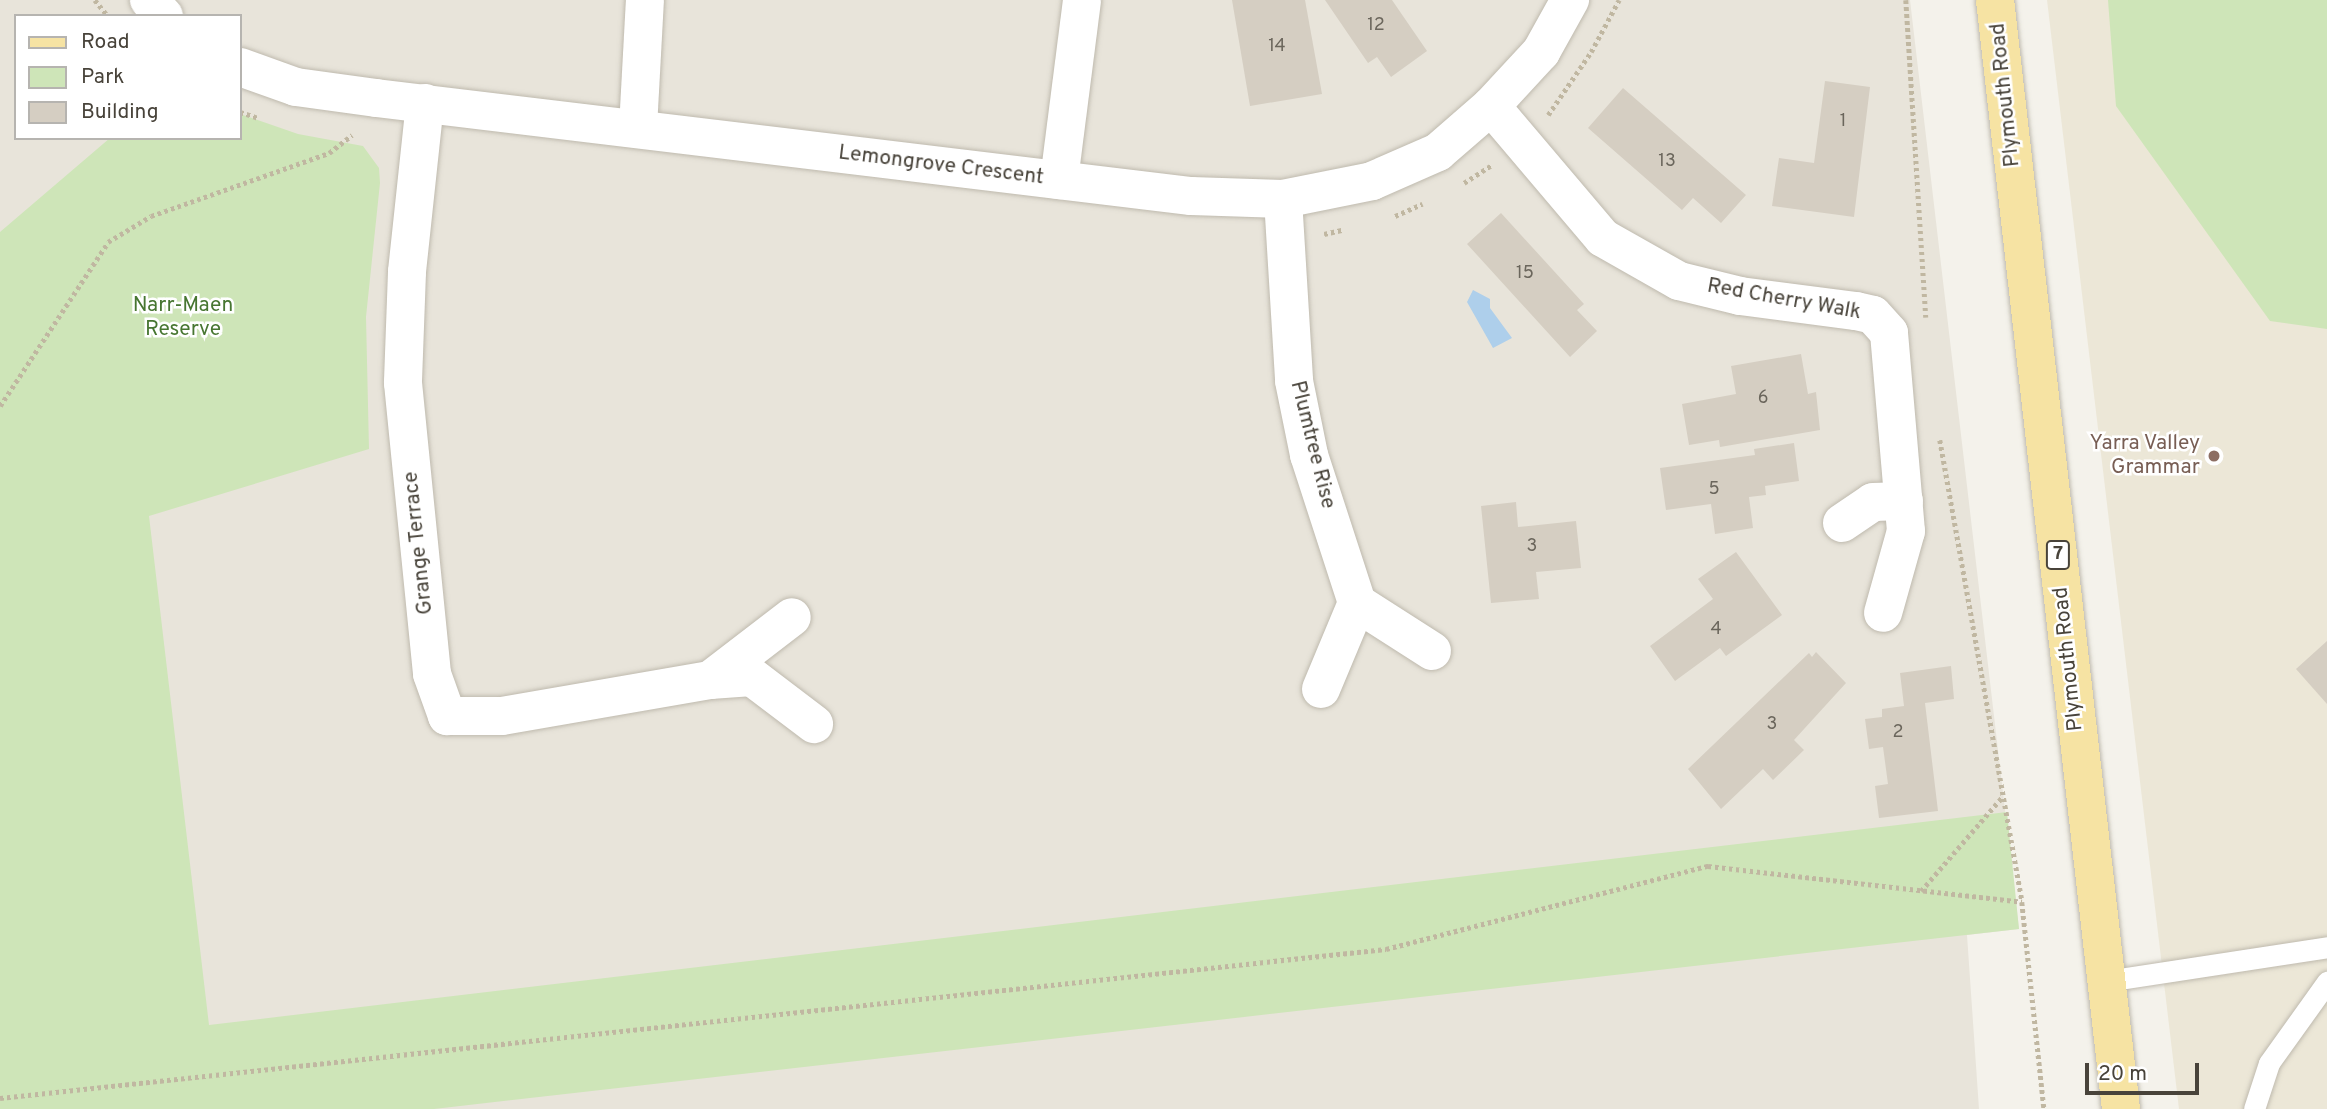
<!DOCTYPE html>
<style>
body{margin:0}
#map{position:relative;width:2327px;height:1109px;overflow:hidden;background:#f4f2eb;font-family:Overpass,sans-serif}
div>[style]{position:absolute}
.residential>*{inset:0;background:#e8e4da}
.education>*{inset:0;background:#ece7d7}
.green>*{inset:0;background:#cee5b8}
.water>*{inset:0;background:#aecfeb}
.building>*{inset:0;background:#d5cec2}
.path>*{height:4.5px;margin-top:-2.25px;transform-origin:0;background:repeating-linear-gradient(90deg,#c0b7a1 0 3.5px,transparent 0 7px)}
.roads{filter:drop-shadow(0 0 2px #bfbaae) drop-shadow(0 0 2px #bfbaae)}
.service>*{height:21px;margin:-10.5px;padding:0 10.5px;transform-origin:10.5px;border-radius:10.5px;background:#fff}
.minor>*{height:38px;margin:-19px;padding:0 19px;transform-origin:19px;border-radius:19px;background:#fff}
.primary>*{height:38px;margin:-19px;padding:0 19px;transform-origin:19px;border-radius:19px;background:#f6e3a3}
.dots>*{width:19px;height:19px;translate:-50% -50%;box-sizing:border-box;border:4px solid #fff;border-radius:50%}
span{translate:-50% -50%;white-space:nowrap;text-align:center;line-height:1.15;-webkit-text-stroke:5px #fff;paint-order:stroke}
.number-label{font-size:18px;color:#6b665c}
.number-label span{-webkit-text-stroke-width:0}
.shield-label span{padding:2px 5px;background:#fff;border:2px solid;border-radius:5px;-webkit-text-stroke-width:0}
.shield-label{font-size:19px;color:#48433a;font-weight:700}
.street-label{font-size:21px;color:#48433a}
.park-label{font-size:21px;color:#477631}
.education-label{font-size:21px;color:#785e54}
.right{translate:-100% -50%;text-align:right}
.legend{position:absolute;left:14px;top:14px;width:228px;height:126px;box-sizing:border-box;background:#fff;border:2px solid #b6b4b0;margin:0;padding:9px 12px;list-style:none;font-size:21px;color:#48433a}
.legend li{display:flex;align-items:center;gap:14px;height:35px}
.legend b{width:35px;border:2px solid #b6b4b0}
.scale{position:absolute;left:2085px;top:1063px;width:114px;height:32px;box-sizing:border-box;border:4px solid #48433a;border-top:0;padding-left:9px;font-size:21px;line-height:24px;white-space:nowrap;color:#48433a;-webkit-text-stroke:5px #fff;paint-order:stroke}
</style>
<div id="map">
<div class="residential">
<div style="clip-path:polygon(evenodd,0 0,1910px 0,2019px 929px,1967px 935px,1979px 1109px,0 1109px,0 0,16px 16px,240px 16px,240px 138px,16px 138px,16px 16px)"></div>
</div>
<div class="education">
<div style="clip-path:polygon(2047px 0,2327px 0,2327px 1109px,2179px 1109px)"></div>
</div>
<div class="green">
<div style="clip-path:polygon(2108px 0,2327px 0,2327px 329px,2270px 321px,2116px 106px)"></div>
<div style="clip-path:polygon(240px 114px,298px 134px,363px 146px,379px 168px,380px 183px,366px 317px,369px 449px,149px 516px,209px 1025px,2007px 812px,2019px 929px,434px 1109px,0 1109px,0 232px,110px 138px,240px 138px)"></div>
</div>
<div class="water">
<div style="clip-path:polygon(1473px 290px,1490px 299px,1490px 308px,1512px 338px,1493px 348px,1467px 302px)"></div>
</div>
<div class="building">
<div style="clip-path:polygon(1232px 0,1305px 0,1322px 94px,1250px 106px)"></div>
<div style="clip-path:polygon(1325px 0,1392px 0,1427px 51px,1391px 77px,1377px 57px,1368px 63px)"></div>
<div style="clip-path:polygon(1825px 81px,1870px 87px,1854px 217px,1772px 206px,1779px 158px,1814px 163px)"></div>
<div style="clip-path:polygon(1623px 88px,1746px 195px,1721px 223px,1693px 198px,1682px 210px,1588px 128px)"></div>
<div style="clip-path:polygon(1501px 213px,1584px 304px,1577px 310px,1597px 331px,1570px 357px,1467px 244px)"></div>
<div style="clip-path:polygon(1801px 354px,1808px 394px,1816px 392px,1820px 430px,1720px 447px,1719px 440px,1689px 445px,1682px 404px,1736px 394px,1731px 366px)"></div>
<div style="clip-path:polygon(1794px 443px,1799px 481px,1765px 486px,1766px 495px,1749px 497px,1753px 528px,1715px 534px,1711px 504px,1666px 510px,1660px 468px,1755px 455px,1754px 449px)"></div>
<div style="clip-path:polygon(1516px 502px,1518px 527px,1576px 521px,1581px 568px,1536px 572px,1539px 599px,1491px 603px,1481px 506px)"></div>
<div style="clip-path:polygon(1736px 552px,1782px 615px,1726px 656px,1720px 648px,1675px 681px,1650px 646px,1713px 599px,1698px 579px)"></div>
<div style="clip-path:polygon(2327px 641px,2327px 704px,2296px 669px)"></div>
<div style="clip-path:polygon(1816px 652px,1846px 683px,1794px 740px,1804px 750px,1773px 780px,1763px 769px,1721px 809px,1688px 769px,1809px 653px,1812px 657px)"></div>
<div style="clip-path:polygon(1951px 666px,1954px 699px,1925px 703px,1938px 811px,1879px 818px,1875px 786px,1888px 784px,1883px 747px,1869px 749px,1865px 719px,1882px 717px,1882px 709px,1904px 706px,1900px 673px)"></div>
</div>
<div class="path">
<div style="left:95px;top:0;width:21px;rotate:51deg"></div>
<div style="left:1906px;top:0;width:318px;rotate:86.4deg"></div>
<div style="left:240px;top:112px;width:20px;rotate:18deg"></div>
<div style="left:1548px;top:115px;width:76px;rotate:-55.7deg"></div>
<div style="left:1591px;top:52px;width:59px;rotate:-61.7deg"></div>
<div style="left:1464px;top:183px;width:33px;rotate:-33deg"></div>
<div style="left:1395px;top:216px;width:30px;rotate:-24deg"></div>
<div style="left:1324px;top:234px;width:18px;rotate:-13deg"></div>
<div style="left:0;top:406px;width:196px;rotate:-56.6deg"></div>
<div style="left:108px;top:242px;width:50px;rotate:-31.2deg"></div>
<div style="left:151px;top:216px;width:189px;rotate:-19.5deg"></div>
<div style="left:329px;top:153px;width:29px;rotate:-38deg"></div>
<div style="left:1940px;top:440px;width:469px;rotate:79.9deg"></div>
<div style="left:2022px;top:902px;width:208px;rotate:83.9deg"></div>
<div style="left:1921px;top:891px;width:124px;rotate:-49.2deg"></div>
<div style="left:0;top:1098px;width:1394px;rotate:-6.14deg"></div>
<div style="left:1386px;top:949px;width:333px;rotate:-14.5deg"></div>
<div style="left:1708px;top:866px;width:316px;rotate:6.5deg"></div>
</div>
<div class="roads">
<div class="service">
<div style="left:2106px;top:981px;width:224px;rotate:-8.7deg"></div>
<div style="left:2254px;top:1109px;width:48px;rotate:-71.9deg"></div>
<div style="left:2269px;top:1063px;width:100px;rotate:-54.4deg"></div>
</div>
<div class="minor">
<div style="left:149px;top:0;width:22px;rotate:47deg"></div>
<div style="left:240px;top:67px;width:59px;rotate:19.7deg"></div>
<div style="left:296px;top:87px;width:81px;rotate:7.8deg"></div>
<div style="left:376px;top:98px;width:821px;rotate:6.86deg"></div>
<div style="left:1191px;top:196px;width:92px;rotate:1.9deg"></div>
<div style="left:1283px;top:199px;width:91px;rotate:-11.4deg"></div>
<div style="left:1372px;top:181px;width:72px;rotate:-23.7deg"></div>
<div style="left:1438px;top:152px;width:70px;rotate:-41deg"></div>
<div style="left:1491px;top:106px;width:74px;rotate:-47.2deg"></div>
<div style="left:1541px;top:52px;width:60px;rotate:-60.9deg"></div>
<div style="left:425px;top:103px;width:170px;rotate:96.1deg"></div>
<div style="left:407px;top:272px;width:111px;rotate:92.1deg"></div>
<div style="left:403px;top:383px;width:292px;rotate:84.3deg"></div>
<div style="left:432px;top:674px;width:45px;rotate:70.3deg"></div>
<div style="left:447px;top:716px;width:55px"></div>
<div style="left:502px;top:716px;width:211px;rotate:-9.8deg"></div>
<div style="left:710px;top:680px;width:42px;rotate:-4.1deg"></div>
<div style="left:752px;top:677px;width:78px;rotate:37.2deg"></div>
<div style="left:1491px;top:106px;width:173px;rotate:49.7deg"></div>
<div style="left:1603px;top:238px;width:87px;rotate:29.5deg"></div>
<div style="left:1679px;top:281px;width:63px;rotate:13.8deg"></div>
<div style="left:1740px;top:296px;width:117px;rotate:7.4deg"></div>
<div style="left:1856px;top:311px;width:17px;rotate:13deg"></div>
<div style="left:1873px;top:315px;width:24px;rotate:48deg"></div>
<div style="left:1889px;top:333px;width:199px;rotate:85.1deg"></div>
<div style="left:1906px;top:531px;width:85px;rotate:105.7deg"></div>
<div style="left:638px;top:128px;width:128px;rotate:-86.9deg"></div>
<div style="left:1059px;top:180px;width:181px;rotate:-82.7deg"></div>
<div style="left:1283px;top:199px;width:182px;rotate:86.5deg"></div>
<div style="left:1294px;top:381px;width:76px;rotate:78.5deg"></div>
<div style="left:1309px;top:455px;width:156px;rotate:72deg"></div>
<div style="left:1842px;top:523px;width:37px;rotate:-34deg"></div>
<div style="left:1873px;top:502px;width:31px;rotate:-2deg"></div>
<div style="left:710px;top:680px;width:103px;rotate:-37.5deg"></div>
<div style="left:1321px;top:689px;width:93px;rotate:-67.3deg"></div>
<div style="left:1357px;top:603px;width:89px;rotate:32.6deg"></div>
</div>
<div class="primary">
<div style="left:1995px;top:0;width:1116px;rotate:83.52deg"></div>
</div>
</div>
<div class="dots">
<div style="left:2214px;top:456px;background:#8d6e63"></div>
</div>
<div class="number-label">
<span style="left:1376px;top:26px">12</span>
<span style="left:1277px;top:47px">14</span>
<span style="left:1843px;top:122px">1</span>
<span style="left:1667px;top:162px">13</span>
<span style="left:1525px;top:274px">15</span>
<span style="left:1763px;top:399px">6</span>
<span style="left:1714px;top:490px">5</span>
<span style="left:1532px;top:547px">3</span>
<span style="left:1716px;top:630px">4</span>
<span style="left:1772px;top:725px">3</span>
<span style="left:1898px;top:733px">2</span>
</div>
<div class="shield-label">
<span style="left:2058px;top:555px">7</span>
</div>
<div class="street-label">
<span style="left:2006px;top:95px;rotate:-96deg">Plymouth Road</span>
<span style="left:941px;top:166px;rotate:7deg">Lemongrove Crescent</span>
<span style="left:1784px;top:300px;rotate:10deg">Red Cherry Walk</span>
<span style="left:1312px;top:445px;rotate:76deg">Plumtree Rise</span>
<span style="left:419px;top:543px;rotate:-96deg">Grange Terrace</span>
<span style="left:2069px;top:659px;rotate:-96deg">Plymouth Road</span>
</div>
<div class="park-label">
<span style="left:183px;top:318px">Narr-Maen<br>Reserve</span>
</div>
<div class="education-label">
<span class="right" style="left:2200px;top:456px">Yarra Valley<br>Grammar</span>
</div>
<ul class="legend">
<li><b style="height:9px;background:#f6e3a3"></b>Road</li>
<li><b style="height:19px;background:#cee5b8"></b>Park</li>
<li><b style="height:19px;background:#d5cec2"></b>Building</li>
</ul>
<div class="scale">20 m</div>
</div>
